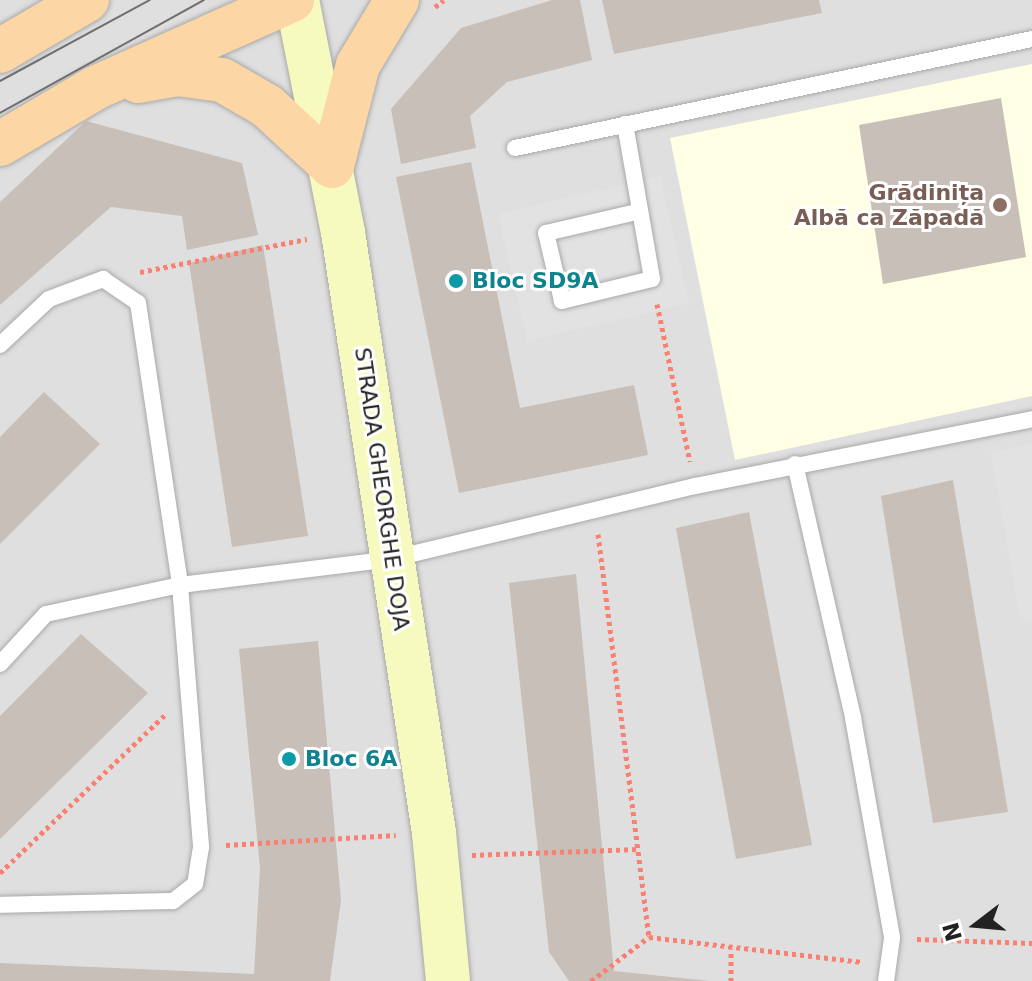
<!DOCTYPE html>
<meta charset="utf-8">
<style>
body{margin:0}
#map{position:relative;width:1032px;height:981px;overflow:hidden;background:#f2efe9;font-family:"DejaVu Sans",sans-serif}
div>[style]{position:absolute}
.residential>*{inset:0;background:#e0dfdf}
.education>*{inset:0;background:#ffffe5}
.parking>*{inset:0;background:#e2e2e2}
.building>*{inset:0;background:#c7bfb8}
.path>*{height:5px;margin-top:-2.5px;transform-origin:0;background:repeating-linear-gradient(90deg,#fa8072 0 4px,transparent 0 8px)}
.roads{filter:drop-shadow(0 0 2px #a9a9a9) drop-shadow(0 0 2px #a9a9a9)}
.lane>*{height:16px;margin:-8px;padding:0 8px;transform-origin:8px;border-radius:8px;background:#fff}
.secondary>*{height:44px;margin:-22px;padding:0 22px;transform-origin:22px;border-radius:22px;background:#f7fabf}
.primary>*{height:44px;margin:-22px;padding:0 22px;transform-origin:22px;border-radius:22px;background:#fcd6a4}
.tram>*{height:2px;margin:-1px;padding:0 1px;transform-origin:1px;border-radius:1px;background:#707070}
.dots>*{width:22px;height:22px;translate:-50% -50%;box-sizing:border-box;border:4px solid #fff;border-radius:50%}
span{translate:-50% -50%;white-space:nowrap;text-align:center;line-height:1.15;-webkit-text-stroke:6px #fff;paint-order:stroke}
.education-label{font-size:22px;color:#785e54;font-weight:700}
.right{translate:-100% -50%;text-align:right}
.culture-label{font-size:22px;color:#0d838f;font-weight:700}
.left{translate:0 -50%;text-align:left}
.street-label{font-size:22px;color:#222}
.north{position:absolute;left:936px;top:885px;width:80px;height:80px;-webkit-text-stroke:6px #fff;paint-order:stroke;rotate:254deg;font-size:22px;font-weight:700;line-height:32px;text-align:center;color:#222}
.north::after{content:'';display:block;margin:auto;width:28px;height:36px;background:#222;clip-path:polygon(50% 0,100% 100%,50% 72%,0 100%)}
</style>
<div id="map">
<div class="residential">
<div style="clip-path:polygon(0 0,1032px 0,1032px 981px,0 981px)"></div>
</div>
<div class="education">
<div style="clip-path:polygon(1032px 64px,1032px 396px,735px 460px,670px 138px)"></div>
</div>
<div class="parking">
<div style="clip-path:polygon(660px 176px,689px 303px,527px 341px,498px 214px)"></div>
<div style="clip-path:polygon(1032px 443px,1032px 620px,1021px 623px,991px 453px)"></div>
</div>
<div class="building">
<div style="clip-path:polygon(552px 0,580px 0,592px 60px,507px 82px,470px 116px,476px 148px,401px 164px,391px 109px,461px 28px)"></div>
<div style="clip-path:polygon(602px 0,819px 0,822px 13px,614px 54px)"></div>
<div style="clip-path:polygon(1001px 98px,1026px 257px,883px 284px,859px 125px)"></div>
<div style="clip-path:polygon(86px 121px,242px 163px,258px 235px,187px 250px,182px 216px,111px 207px,0 305px,0 202px)"></div>
<div style="clip-path:polygon(471px 162px,520px 408px,634px 385px,648px 455px,459px 493px,396px 177px)"></div>
<div style="clip-path:polygon(263px 245px,308px 536px,232px 547px,189px 263px)"></div>
<div style="clip-path:polygon(44px 392px,100px 444px,0 544px,0 437px)"></div>
<div style="clip-path:polygon(953px 480px,1008px 812px,933px 823px,881px 496px)"></div>
<div style="clip-path:polygon(749px 512px,812px 845px,736px 859px,676px 528px)"></div>
<div style="clip-path:polygon(576px 574px,614px 971px,710px 981px,569px 981px,549px 952px,509px 583px)"></div>
<div style="clip-path:polygon(81px 634px,148px 693px,0 839px,0 716px)"></div>
<div style="clip-path:polygon(318px 641px,341px 900px,330px 981px,0 981px,0 963px,254px 974px,260px 868px,239px 649px)"></div>
</div>
<div class="path">
<div style="left:435px;top:7px;width:11px;rotate:-38deg"></div>
<div style="left:140px;top:272px;width:170px;rotate:-11.2deg"></div>
<div style="left:657px;top:304px;width:161px;rotate:78.2deg"></div>
<div style="left:598px;top:534px;width:406px;rotate:82.8deg"></div>
<div style="left:649px;top:937px;width:215px;rotate:6.7deg"></div>
<div style="left:226px;top:845px;width:170px;rotate:-3.4deg"></div>
<div style="left:472px;top:855px;width:167px;rotate:-2.1deg"></div>
<div style="left:0;top:873px;width:228px;rotate:-43.8deg"></div>
<div style="left:917px;top:939px;width:115px;rotate:2deg"></div>
<div style="left:591px;top:981px;width:73px;rotate:-37.2deg"></div>
<div style="left:731px;top:981px;width:32px;rotate:-90deg"></div>
</div>
<div class="roads">
<div class="lane">
<div style="left:625px;top:124px;width:157px;rotate:80.1deg"></div>
<div style="left:652px;top:279px;width:93px;rotate:166.3deg"></div>
<div style="left:562px;top:301px;width:70px;rotate:-103.2deg"></div>
<div style="left:546px;top:233px;width:93px;rotate:-13deg"></div>
<div style="left:515px;top:148px;width:528px;rotate:-11.91deg"></div>
<div style="left:0;top:345px;width:67px;rotate:-43.2deg"></div>
<div style="left:49px;top:299px;width:58px;rotate:-20.3deg"></div>
<div style="left:103px;top:279px;width:42px;rotate:34.4deg"></div>
<div style="left:138px;top:303px;width:285px;rotate:81.5deg"></div>
<div style="left:180px;top:585px;width:263px;rotate:85.4deg"></div>
<div style="left:201px;top:847px;width:37px;rotate:99deg"></div>
<div style="left:195px;top:884px;width:28px;rotate:142deg"></div>
<div style="left:173px;top:901px;width:173px;rotate:178.7deg"></div>
<div style="left:795px;top:464px;width:261px;rotate:77.1deg"></div>
<div style="left:853px;top:718px;width:223px;rotate:79.9deg"></div>
<div style="left:892px;top:938px;width:43px;rotate:97.9deg"></div>
<div style="left:0;top:664px;width:68px;rotate:-47.4deg"></div>
<div style="left:46px;top:614px;width:137px;rotate:-12.2deg"></div>
<div style="left:180px;top:585px;width:213px;rotate:-7deg"></div>
<div style="left:391px;top:559px;width:313px;rotate:-13.5deg"></div>
<div style="left:695px;top:486px;width:344px;rotate:-11.2deg"></div>
</div>
<div class="secondary">
<div style="left:297px;top:0;width:237px;rotate:78.8deg"></div>
<div style="left:343px;top:232px;width:608px;rotate:81.39deg"></div>
<div style="left:434px;top:833px;width:149px;rotate:84.6deg"></div>
</div>
<div class="primary">
<div style="left:0;top:51px;width:101px;rotate:-30.4deg"></div>
<div style="left:138px;top:81px;width:40px;rotate:-10deg"></div>
<div style="left:177px;top:74px;width:45px;rotate:7.6deg"></div>
<div style="left:222px;top:80px;width:52px;rotate:30deg"></div>
<div style="left:267px;top:106px;width:88px;rotate:42.7deg"></div>
<div style="left:0;top:144px;width:110px;rotate:-30.5deg"></div>
<div style="left:95px;top:88px;width:216px;rotate:-24.1deg"></div>
<div style="left:332px;top:166px;width:104px;rotate:-75.6deg"></div>
<div style="left:358px;top:65px;width:76px;rotate:-59deg"></div>
</div>
</div>
<div class="tram">
<div style="left:0;top:81px;width:170px;rotate:-28.4deg"></div>
<div style="left:0;top:113px;width:233px;rotate:-29deg"></div>
</div>
<div class="dots">
<div style="left:1000px;top:205px;background:#8d6e63"></div>
<div style="left:456px;top:281px;background:#0f9aa8"></div>
<div style="left:289px;top:759px;background:#0f9aa8"></div>
</div>
<div class="education-label">
<span class="right" style="left:984px;top:205px">Grădinița<br>Albă ca Zăpadă</span>
</div>
<div class="culture-label">
<span class="left" style="left:472px;top:281px">Bloc SD9A</span>
<span class="left" style="left:305px;top:759px">Bloc 6A</span>
</div>
<div class="street-label">
<span style="left:382px;top:489px;rotate:82deg">STRADA GHEORGHE DOJA</span>
</div>
<div class="north">N</div>
</div>
